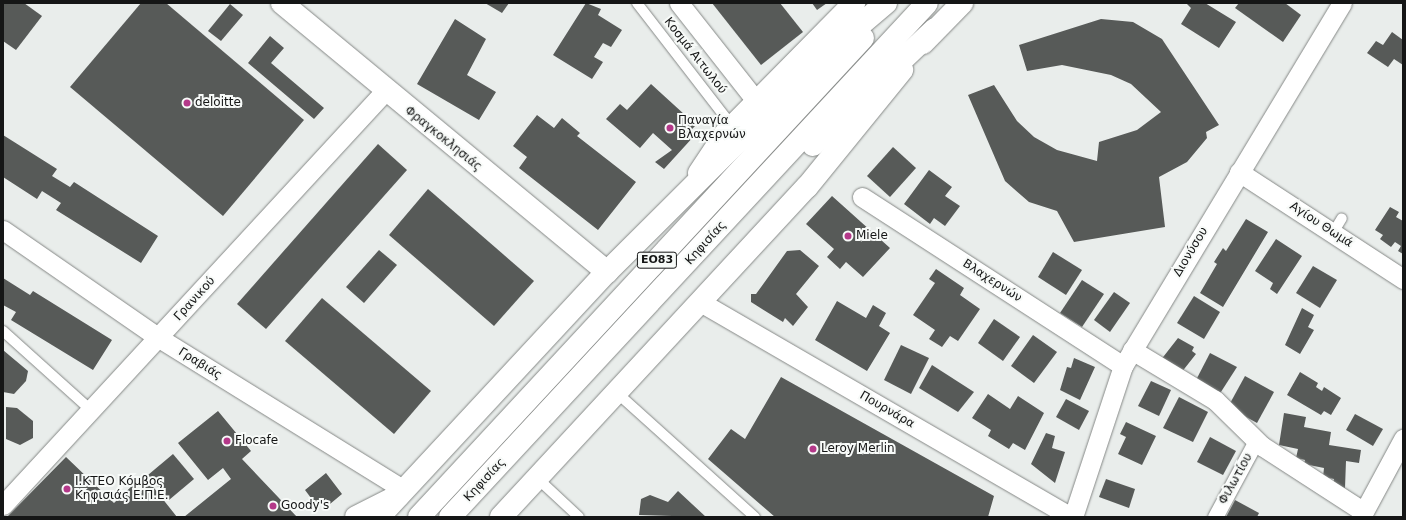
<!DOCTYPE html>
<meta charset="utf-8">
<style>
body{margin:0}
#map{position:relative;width:1406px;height:520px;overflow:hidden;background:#e9edeb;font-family:"DejaVu Sans",sans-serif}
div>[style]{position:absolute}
.building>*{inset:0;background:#575a58}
.roads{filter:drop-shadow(0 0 1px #858886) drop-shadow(0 0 1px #858886)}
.service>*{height:10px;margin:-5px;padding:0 5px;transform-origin:5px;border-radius:5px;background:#fff}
.pedestrian>*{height:15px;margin:-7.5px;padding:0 7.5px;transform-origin:7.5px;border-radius:7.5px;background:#fff}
.minor>*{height:19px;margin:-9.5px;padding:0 9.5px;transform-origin:9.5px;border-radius:9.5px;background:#fff}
.tertiary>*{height:22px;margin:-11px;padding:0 11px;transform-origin:11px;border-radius:11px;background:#fff}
.secondary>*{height:22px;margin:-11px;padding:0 11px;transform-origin:11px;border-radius:11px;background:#fff}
.primary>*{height:22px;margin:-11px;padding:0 11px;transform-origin:11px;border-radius:11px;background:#fff}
.dots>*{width:11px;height:11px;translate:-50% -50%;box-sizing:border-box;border:2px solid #f7faf8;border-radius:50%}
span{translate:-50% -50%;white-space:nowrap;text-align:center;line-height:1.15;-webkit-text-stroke:4px #f7faf8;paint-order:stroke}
.shield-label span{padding:1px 3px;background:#f7faf8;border:1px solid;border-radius:3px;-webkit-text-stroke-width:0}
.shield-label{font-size:11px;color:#151616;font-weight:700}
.street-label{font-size:12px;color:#151616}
.poi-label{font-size:12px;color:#151616}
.left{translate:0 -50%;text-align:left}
.frame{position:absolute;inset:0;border:4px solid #151616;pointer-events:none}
</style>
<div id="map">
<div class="building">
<div style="clip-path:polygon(3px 3px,24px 3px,42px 16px,16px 50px,3px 41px)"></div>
<div style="clip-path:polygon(141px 3px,166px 3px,304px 120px,223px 216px,70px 87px)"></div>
<div style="clip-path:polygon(485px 3px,509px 3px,502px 13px)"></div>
<div style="clip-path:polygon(586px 3px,601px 9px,598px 15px,622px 30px,611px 47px,603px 43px,594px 57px,603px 62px,592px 79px,553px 55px)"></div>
<div style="clip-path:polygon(712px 3px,780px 3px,803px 32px,761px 65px)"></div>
<div style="clip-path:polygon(812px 3px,827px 3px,817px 10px)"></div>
<div style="clip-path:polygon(1186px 3px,1205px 3px,1236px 22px,1219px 48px,1181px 24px,1191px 8px)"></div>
<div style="clip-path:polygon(1239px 3px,1285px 3px,1301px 15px,1283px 42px,1235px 8px)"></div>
<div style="clip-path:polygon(230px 4px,243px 15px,221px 41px,208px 31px)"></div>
<div style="clip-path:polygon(455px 19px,486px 39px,467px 75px,496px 92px,479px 120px,417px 84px)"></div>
<div style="clip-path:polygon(1101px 19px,1133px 22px,1162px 39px,1219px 125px,1206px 132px,1207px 138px,1187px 162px,1159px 177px,1165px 227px,1074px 242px,1057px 211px,1029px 202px,1005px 181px,968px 95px,994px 85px,1017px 121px,1034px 137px,1057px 150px,1097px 161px,1099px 142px,1137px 130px,1161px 112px,1131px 84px,1111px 75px,1062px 65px,1027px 71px,1019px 45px)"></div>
<div style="clip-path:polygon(1392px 32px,1403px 40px,1403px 65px,1394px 59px,1388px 67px,1367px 53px,1376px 41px,1383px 45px)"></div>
<div style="clip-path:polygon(270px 36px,284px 48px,271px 63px,324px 108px,314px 119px,248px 63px)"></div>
<div style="clip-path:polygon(651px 84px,696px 125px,691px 130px,695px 135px,664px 169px,655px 162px,672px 150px,653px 133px,640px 148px,606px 119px,620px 104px,627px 110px)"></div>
<div style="clip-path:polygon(537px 115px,554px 128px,562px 118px,580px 133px,577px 136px,636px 182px,598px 230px,519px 168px,527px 157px,513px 146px)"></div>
<div style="clip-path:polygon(3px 135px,57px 169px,52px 176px,70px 187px,74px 182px,158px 236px,141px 263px,56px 210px,61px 203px,42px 191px,37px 199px,3px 177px)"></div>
<div style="clip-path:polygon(378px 144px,407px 170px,266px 329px,237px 304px)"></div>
<div style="clip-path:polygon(893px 147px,916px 168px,890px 197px,867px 176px)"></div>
<div style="clip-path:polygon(929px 170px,952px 187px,945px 196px,960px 206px,945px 226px,934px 218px,930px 224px,904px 204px)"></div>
<div style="clip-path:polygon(428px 189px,534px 281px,494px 326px,389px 235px)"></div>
<div style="clip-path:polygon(832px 196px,890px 248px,863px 277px,846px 262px,840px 269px,827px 257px,834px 249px,806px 224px)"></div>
<div style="clip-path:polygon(1390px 207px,1399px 212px,1396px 217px,1403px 221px,1403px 254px,1398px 251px,1401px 246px,1395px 242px,1391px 247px,1380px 239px,1383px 235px,1375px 230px)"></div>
<div style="clip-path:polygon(1246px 219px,1268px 232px,1223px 307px,1200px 293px,1217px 264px,1214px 262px,1223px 248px,1226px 251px)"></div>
<div style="clip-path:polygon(1276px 239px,1302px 256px,1277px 294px,1270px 289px,1273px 283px,1255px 271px)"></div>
<div style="clip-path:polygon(379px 250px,397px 265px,364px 303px,346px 287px)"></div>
<div style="clip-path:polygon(800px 250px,819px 266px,796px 294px,808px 307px,793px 326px,785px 318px,783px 322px,751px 302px,751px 294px,756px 294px,787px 251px)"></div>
<div style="clip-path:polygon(1053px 252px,1082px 270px,1066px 295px,1038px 277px)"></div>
<div style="clip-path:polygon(1313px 266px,1337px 280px,1320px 308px,1296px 293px)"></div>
<div style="clip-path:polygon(936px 269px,964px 288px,960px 295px,980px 309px,958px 341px,950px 336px,942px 347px,929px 339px,935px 330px,913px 315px,935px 283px,929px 279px)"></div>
<div style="clip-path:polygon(3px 278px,30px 295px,33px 291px,112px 340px,93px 370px,11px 320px,16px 312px,3px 305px)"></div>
<div style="clip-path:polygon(1082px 280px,1104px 294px,1082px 327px,1060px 313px)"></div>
<div style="clip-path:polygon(1114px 292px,1130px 303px,1110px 332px,1094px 320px)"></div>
<div style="clip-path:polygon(1194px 296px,1220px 312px,1204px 339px,1177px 323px)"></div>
<div style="clip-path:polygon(322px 298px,431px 391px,394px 434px,285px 341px)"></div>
<div style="clip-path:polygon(837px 301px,866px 318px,873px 305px,886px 313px,879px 326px,890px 333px,867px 371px,815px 340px)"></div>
<div style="clip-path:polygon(1302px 308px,1314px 315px,1308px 327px,1314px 330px,1300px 354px,1285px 345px)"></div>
<div style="clip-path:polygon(994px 319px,1020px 337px,1003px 361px,978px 343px)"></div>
<div style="clip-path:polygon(1033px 335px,1057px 352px,1034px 383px,1011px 366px)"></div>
<div style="clip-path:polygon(1178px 338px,1194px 347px,1192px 351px,1196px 354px,1181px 373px,1160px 361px)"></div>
<div style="clip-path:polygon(901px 345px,929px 358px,911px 394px,884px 380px)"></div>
<div style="clip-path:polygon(3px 350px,28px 371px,26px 381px,14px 394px,3px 392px)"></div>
<div style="clip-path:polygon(1210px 353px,1237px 367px,1219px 395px,1195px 382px)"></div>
<div style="clip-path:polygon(1074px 358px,1095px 367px,1080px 400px,1060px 390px,1067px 367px,1071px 368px)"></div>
<div style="clip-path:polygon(932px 365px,974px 392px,958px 412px,919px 388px)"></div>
<div style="clip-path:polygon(1300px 372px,1318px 383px,1316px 387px,1322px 391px,1324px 387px,1341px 398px,1331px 415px,1324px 411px,1321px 415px,1287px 395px)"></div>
<div style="clip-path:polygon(1245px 376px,1274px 392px,1257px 423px,1228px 407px)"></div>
<div style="clip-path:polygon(781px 377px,994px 496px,988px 517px,775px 517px,708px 459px,731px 429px,745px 439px)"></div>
<div style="clip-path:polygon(1151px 381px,1171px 390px,1159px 416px,1138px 406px)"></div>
<div style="clip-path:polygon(988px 394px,1010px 409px,1018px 396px,1044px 413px,1025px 450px,1013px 443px,1009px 449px,988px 436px,991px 430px,972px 418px)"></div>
<div style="clip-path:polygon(1179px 397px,1208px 412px,1193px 442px,1163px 428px)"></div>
<div style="clip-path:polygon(1066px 399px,1089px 411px,1079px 430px,1056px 417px)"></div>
<div style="clip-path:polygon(6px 407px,17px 408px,33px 421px,33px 438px,20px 445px,6px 439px)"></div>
<div style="clip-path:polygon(218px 411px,251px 451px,242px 459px,297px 517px,184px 517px,231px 479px,223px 468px,208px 480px,178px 443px)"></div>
<div style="clip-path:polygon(1284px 413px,1306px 417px,1304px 427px,1331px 432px,1329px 445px,1361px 450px,1359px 463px,1346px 461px,1345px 488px,1333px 486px,1334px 479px,1323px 477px,1324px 468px,1304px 464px,1305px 460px,1296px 458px,1298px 449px,1279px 445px)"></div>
<div style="clip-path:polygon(1355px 414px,1383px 429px,1373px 446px,1346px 430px)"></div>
<div style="clip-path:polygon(1126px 422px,1156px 436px,1142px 465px,1118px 454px,1126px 437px,1120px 434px)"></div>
<div style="clip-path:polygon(1046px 433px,1055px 436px,1052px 448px,1065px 452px,1055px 483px,1031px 464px)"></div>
<div style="clip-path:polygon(1210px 437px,1236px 451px,1223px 475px,1197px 462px)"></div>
<div style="clip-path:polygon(173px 454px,194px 479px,169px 500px,148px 475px)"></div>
<div style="clip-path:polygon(66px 457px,114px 503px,133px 485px,139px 493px,150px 483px,177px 517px,7px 517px)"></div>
<div style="clip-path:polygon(326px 473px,342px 494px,330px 504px,326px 499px,317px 506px,305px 490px)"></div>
<div style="clip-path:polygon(1106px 479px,1135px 489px,1129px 508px,1099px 497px)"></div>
<div style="clip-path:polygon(678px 491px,706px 517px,639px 515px,641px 499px,650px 495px,668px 502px)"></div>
<div style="clip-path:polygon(1235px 500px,1259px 513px,1257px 517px,1226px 517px)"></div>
</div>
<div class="roads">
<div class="service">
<div style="left:637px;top:3px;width:155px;rotate:52.3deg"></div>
<div style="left:1333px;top:233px;width:17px;rotate:-59deg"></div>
<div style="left:3px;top:331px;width:120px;rotate:42deg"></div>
<div style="left:616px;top:392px;width:187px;rotate:42deg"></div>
<div style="left:537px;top:478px;width:57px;rotate:42.9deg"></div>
</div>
<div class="pedestrian">
<div style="left:1215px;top:517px;width:86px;rotate:-61.7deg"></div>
</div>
<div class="minor">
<div style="left:679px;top:3px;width:125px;rotate:51.8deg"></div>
<div style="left:1239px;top:172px;width:196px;rotate:33.1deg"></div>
<div style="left:862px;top:197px;width:311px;rotate:32.9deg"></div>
<div style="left:3px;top:230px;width:190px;rotate:34.7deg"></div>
<div style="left:159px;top:338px;width:287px;rotate:31.8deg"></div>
<div style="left:702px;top:303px;width:427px;rotate:30.1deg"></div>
<div style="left:1132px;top:350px;width:97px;rotate:31.1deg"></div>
<div style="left:1215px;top:400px;width:66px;rotate:44.4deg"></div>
<div style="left:1262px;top:446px;width:121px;rotate:32.9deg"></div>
<div style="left:3px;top:505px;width:563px;rotate:-47.3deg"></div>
<div style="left:1073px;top:517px;width:159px;rotate:-71.7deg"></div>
<div style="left:1123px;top:366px;width:424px;rotate:-58.9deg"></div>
<div style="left:1361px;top:517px;width:89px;rotate:-61.7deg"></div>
</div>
<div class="tertiary">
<div style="left:282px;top:3px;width:422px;rotate:39.6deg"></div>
<div style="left:356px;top:517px;width:47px;rotate:-26.6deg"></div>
</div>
<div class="secondary">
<div style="left:923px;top:43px;width:56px;rotate:-45.7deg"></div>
<div style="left:699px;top:173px;width:47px;rotate:-56.3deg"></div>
<div style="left:725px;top:134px;width:184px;rotate:-45.4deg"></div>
<div style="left:501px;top:517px;width:450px;rotate:-47.2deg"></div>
<div style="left:807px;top:187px;width:151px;rotate:-50.9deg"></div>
</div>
<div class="primary">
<div style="left:813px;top:145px;width:168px;rotate:-43.6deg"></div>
<div style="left:379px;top:517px;width:335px;rotate:-47.1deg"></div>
<div style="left:607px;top:272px;width:312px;rotate:-44.9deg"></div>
<div style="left:828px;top:52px;width:76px;rotate:-40.2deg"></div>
<div style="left:419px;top:517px;width:653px;rotate:-47.17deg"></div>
<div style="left:450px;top:517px;width:701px;rotate:-47.14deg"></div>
</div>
</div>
<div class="dots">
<div style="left:187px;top:103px;background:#b43889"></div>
<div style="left:670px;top:128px;background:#b43889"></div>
<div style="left:848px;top:236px;background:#b43889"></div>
<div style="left:227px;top:441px;background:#b43889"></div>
<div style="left:813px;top:449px;background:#b43889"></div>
<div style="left:67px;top:489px;background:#b43889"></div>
<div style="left:273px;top:506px;background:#b43889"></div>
</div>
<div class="shield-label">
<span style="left:657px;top:260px">ΕΟ83</span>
</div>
<div class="street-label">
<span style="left:695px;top:56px;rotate:52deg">Κοσμά Αιτωλού</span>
<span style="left:443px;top:139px;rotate:39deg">Φραγκοκλησιάς</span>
<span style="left:1321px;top:225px;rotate:33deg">Αγίου Θωμά</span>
<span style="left:706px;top:243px;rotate:-48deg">Κηφισίας</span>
<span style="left:1191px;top:252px;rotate:-59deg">Διονύσου</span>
<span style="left:992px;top:281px;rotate:33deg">Βλαχερνών</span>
<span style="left:195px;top:299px;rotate:-48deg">Γρανικού</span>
<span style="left:200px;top:364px;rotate:32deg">Γραβιάς</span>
<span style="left:887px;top:410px;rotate:30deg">Πουρνάρα</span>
<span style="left:1236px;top:479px;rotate:-61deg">Φιλωτίου</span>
<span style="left:485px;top:480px;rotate:-47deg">Κηφισίας</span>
</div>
<div class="poi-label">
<span class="left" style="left:195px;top:103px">deloitte</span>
<span class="left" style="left:678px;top:128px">Παναγία<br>Βλαχερνών</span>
<span class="left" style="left:856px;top:236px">Miele</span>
<span class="left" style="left:235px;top:441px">Flocafe</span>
<span class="left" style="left:821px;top:449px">Leroy Merlin</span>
<span class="left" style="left:75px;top:489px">Ι.ΚΤΕΟ Κόμβος<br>Κηφισιάς Ε.Π.Ε.</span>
<span class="left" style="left:281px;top:506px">Goody's</span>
</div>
<div class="frame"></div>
</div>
